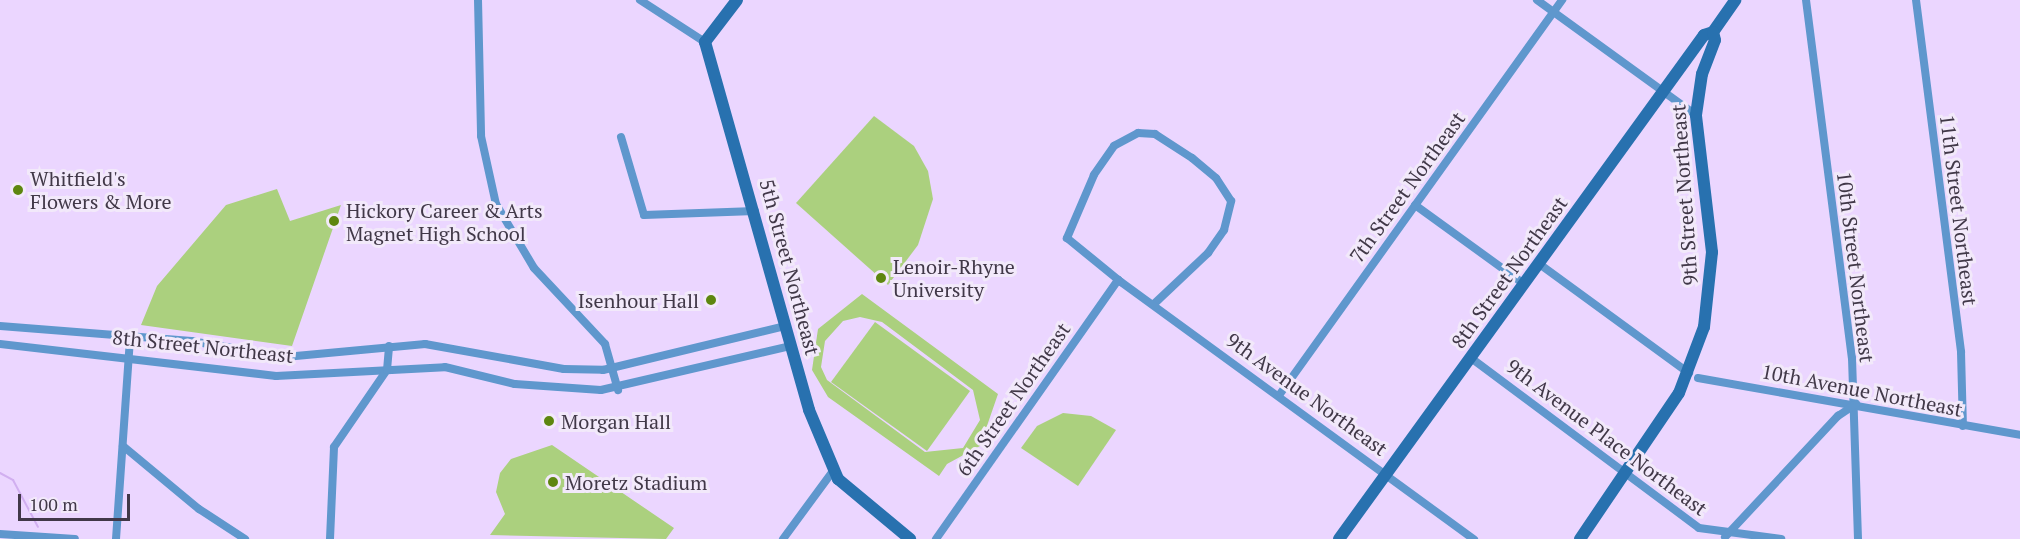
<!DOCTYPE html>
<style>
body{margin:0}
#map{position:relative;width:2020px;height:539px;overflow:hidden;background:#ebd6ff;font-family:"PT Serif",serif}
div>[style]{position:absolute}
.green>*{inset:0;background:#abd07e}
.stream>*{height:2px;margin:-1px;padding:0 1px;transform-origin:1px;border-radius:1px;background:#d1aff0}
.street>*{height:8px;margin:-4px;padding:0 4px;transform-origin:4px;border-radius:4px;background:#5f97cd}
.secondary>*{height:12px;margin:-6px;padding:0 6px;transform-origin:6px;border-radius:6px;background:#2871af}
.dots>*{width:16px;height:16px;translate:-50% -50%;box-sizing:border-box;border:3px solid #f2e9fa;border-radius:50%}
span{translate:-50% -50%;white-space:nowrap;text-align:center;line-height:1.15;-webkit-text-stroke:6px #f2e9fa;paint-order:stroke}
.poi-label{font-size:20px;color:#413848}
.left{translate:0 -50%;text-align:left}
.right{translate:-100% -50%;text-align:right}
.street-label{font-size:20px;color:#413848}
.scale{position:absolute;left:18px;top:494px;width:112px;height:27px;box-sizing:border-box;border:3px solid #413848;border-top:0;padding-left:8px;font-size:18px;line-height:21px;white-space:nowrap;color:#413848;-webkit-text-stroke:4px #f2e9fa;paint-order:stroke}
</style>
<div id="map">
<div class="green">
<div style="clip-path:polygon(874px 116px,914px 146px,928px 171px,933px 199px,918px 245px,888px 285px,796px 203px)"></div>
<div style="clip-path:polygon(277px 189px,290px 221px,341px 205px,292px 346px,141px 325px,157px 286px,226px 205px)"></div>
<div style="clip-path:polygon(evenodd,862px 294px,998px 394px,980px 446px,947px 464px,939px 476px,828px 397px,812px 370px,818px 329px,862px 294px,860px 317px,882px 322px,973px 390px,980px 420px,963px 448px,925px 452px,827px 380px,821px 367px,825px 341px,843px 321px,860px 317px)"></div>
<div style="clip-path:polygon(875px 322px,970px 391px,927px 451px,831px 382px)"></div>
<div style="clip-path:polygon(1063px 413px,1091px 416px,1116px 430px,1078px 486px,1021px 448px,1037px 426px)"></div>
<div style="clip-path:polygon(552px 445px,674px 528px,666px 539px,490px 535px,505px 514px,496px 492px,500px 473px,511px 459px)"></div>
</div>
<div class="stream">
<div style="left:0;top:473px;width:15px;rotate:28deg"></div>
<div style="left:13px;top:480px;width:53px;rotate:62deg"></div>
</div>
<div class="street">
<div style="left:478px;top:0;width:136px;rotate:88.7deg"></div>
<div style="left:481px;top:136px;width:70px;rotate:77.6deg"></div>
<div style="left:496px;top:204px;width:74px;rotate:59.3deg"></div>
<div style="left:534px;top:268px;width:104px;rotate:46.9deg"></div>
<div style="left:605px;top:344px;width:48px;rotate:74.2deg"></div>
<div style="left:640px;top:0;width:77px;rotate:32.9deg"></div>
<div style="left:1537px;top:0;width:196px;rotate:35.9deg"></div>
<div style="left:1806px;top:0;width:361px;rotate:82.7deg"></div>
<div style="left:1852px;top:358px;width:181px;rotate:88.1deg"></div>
<div style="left:1916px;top:0;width:355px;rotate:82.7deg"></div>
<div style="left:1961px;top:352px;width:74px;rotate:88.5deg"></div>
<div style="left:621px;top:137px;width:81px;rotate:73.6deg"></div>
<div style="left:644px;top:215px;width:111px;rotate:-2.1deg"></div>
<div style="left:1415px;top:205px;width:135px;rotate:35.9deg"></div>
<div style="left:1538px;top:263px;width:187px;rotate:36.1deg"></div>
<div style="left:1155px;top:303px;width:73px;rotate:-43.3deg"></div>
<div style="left:1208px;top:253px;width:28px;rotate:-55deg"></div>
<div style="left:1224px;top:230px;width:30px;rotate:-76deg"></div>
<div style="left:1231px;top:201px;width:27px;rotate:-123deg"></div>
<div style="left:1216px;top:178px;width:31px;rotate:-140deg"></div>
<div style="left:1192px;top:158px;width:44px;rotate:-147deg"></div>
<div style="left:1155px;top:134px;width:17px;rotate:-177deg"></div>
<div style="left:1138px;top:133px;width:27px;rotate:152deg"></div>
<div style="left:1114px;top:146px;width:35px;rotate:125deg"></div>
<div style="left:1094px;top:175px;width:69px;rotate:113.2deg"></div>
<div style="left:1067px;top:238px;width:70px;rotate:39.2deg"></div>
<div style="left:1121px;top:282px;width:437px;rotate:36.1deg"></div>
<div style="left:0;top:326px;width:192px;rotate:4.5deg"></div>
<div style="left:191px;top:341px;width:95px;rotate:9.7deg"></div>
<div style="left:285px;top:357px;width:141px;rotate:-5.3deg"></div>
<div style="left:425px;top:344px;width:141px;rotate:10.2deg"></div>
<div style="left:564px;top:369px;width:39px;rotate:1deg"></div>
<div style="left:603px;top:370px;width:187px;rotate:-13.6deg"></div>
<div style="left:0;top:344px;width:278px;rotate:6.6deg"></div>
<div style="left:276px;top:376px;width:169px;rotate:-3deg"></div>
<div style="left:445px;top:367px;width:72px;rotate:13.7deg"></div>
<div style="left:515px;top:384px;width:86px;rotate:4deg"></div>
<div style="left:601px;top:390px;width:194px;rotate:-13.1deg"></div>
<div style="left:1471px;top:358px;width:284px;rotate:36.7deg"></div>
<div style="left:1699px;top:528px;width:83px;rotate:7.6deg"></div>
<div style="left:1698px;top:378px;width:327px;rotate:10deg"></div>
<div style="left:1280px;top:394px;width:485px;rotate:-54.4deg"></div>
<div style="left:123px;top:446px;width:99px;rotate:39.7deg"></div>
<div style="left:199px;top:509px;width:55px;rotate:33.1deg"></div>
<div style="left:0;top:534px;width:75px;rotate:3.8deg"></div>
<div style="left:1725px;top:537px;width:166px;rotate:-47deg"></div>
<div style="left:1838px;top:416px;width:22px;rotate:-34deg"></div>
<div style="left:116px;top:539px;width:202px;rotate:-86deg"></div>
<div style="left:330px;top:539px;width:92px;rotate:-87.5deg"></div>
<div style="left:334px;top:447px;width:93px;rotate:-55.5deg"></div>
<div style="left:387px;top:370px;width:24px;rotate:-85deg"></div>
<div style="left:783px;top:539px;width:84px;rotate:-53.7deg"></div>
<div style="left:936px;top:539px;width:317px;rotate:-54.9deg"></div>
</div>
<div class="secondary">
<div style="left:737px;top:0;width:53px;rotate:127.3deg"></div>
<div style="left:705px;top:42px;width:382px;rotate:74.2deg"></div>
<div style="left:809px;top:410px;width:75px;rotate:67.2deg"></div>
<div style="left:838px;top:479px;width:94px;rotate:39.8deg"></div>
<div style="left:1713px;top:32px;width:39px;rotate:-55deg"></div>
<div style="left:1339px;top:539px;width:622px;rotate:-54.09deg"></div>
<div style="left:1704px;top:35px;width:9px;rotate:-18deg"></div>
<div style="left:1580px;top:539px;width:176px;rotate:-55.9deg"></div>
<div style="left:1679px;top:393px;width:71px;rotate:-69.3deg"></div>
<div style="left:1704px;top:327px;width:75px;rotate:-83.9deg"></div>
<div style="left:1712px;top:252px;width:138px;rotate:-96.7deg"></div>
<div style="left:1696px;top:115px;width:41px;rotate:-81.7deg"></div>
<div style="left:1702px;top:74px;width:36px;rotate:-69deg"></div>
<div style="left:1715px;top:40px;width:8px;rotate:-104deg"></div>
</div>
<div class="dots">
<div style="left:18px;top:190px;background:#5d860f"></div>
<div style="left:334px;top:221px;background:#5d860f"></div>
<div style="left:881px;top:278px;background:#5d860f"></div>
<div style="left:711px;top:300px;background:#5d860f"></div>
<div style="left:549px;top:421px;background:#5d860f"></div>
<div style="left:553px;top:482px;background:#5d860f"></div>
</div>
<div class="poi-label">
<span class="left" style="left:30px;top:190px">Whitfield's<br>Flowers &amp; More</span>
<span class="left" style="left:346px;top:222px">Hickory Career &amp; Arts<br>Magnet High School</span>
<span class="left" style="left:893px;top:278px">Lenoir-Rhyne<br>University</span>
<span class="right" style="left:699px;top:300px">Isenhour Hall</span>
<span class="left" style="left:561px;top:421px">Morgan Hall</span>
<span class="left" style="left:565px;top:482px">Moretz Stadium</span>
</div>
<div class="street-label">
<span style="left:1407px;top:187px;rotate:-54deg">7th Street Northeast</span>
<span style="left:1684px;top:195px;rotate:-94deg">9th Street Northeast</span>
<span style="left:1959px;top:210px;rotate:83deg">11th Street Northeast</span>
<span style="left:790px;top:267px;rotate:75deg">5th Street Northeast</span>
<span style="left:1856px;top:267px;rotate:83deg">10th Street Northeast</span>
<span style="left:1509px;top:272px;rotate:-54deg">8th Street Northeast</span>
<span style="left:203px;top:346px;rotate:6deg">8th Street Northeast</span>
<span style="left:1862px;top:390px;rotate:11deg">10th Avenue Northeast</span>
<span style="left:1307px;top:394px;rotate:36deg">9th Avenue Northeast</span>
<span style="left:1013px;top:399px;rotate:-55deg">6th Street Northeast</span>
<span style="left:1607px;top:437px;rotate:37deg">9th Avenue Place Northeast</span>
</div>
<div class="scale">100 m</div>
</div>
